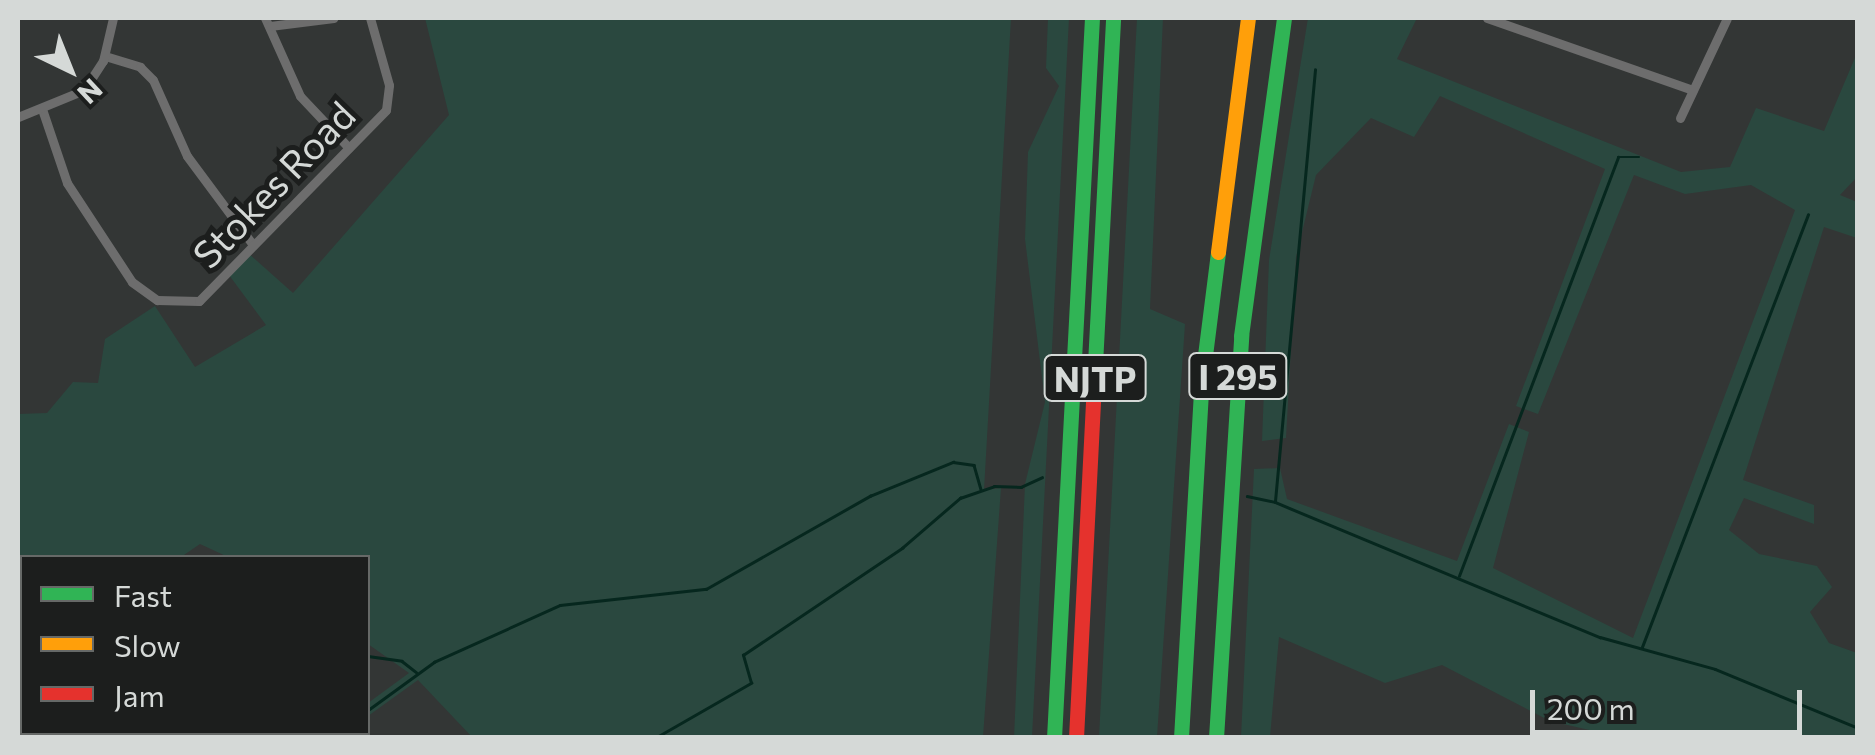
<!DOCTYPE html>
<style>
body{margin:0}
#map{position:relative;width:1875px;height:755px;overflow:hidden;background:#333635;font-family:Commissioner,sans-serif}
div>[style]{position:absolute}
.green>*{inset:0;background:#2a483f}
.stream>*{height:2.5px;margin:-1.25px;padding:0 1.25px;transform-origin:1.25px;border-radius:1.25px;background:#06271e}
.street>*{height:9px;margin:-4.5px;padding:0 4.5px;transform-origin:4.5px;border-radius:4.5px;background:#6d6d6d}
.fast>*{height:15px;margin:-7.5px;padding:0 7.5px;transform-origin:7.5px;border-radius:7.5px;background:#30b455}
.slow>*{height:15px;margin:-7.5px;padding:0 7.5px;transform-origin:7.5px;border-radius:7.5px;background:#ff9f0a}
.jam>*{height:15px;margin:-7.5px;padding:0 7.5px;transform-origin:7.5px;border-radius:7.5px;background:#e5322d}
span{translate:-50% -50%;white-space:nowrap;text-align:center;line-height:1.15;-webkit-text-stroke:10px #1c1e1d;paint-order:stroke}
.shield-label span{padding:2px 8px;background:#1c1e1d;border:2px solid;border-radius:8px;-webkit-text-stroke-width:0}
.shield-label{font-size:35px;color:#d5d9d7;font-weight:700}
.street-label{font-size:38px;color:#d5d9d7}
.frame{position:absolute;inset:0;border:20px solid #d5d9d7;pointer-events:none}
.legend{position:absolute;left:20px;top:555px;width:350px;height:180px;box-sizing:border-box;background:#1c1e1d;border:2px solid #666967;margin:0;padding:12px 18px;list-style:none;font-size:30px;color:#d5d9d7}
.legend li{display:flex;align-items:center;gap:20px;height:50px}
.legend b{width:50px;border:2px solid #666967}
.north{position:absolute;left:20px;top:20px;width:100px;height:100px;-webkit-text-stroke:8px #1c1e1d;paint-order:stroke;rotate:137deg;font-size:28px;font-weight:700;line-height:40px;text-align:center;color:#d5d9d7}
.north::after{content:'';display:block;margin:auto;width:35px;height:45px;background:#d5d9d7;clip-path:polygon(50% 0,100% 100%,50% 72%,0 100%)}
.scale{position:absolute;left:1530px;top:690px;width:272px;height:45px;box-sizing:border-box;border:5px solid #d5d9d7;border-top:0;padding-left:12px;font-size:30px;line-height:35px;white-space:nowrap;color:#d5d9d7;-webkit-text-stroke:8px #1c1e1d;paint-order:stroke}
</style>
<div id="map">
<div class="green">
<div style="clip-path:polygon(425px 18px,1011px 18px,984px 490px,1001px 488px,983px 737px,472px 737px,418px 680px,368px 716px,368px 703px,409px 673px,368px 644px,368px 558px,228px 557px,200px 544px,181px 557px,22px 558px,22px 578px,18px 573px,18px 414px,47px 413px,73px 382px,98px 383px,105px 339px,155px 306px,195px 367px,266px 325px,229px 275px,248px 253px,293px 293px,449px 115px)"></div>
<div style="clip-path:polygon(1048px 18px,1069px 18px,1032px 737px,1014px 738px,1025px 484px,1045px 402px,1025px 239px,1028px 152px,1059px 86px,1046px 68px)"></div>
<div style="clip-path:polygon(1137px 18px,1163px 18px,1150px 309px,1185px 324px,1157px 737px,1099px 737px)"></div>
<div style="clip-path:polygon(1308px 18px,1417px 18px,1397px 59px,1681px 172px,1730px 167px,1756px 108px,1824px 131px,1857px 53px,1857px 177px,1840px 195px,1857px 202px,1857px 238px,1824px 227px,1743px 480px,1814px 505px,1814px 524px,1744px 498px,1729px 530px,1759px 554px,1817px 566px,1832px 587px,1810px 612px,1829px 643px,1857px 653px,1857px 737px,1620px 737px,1550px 721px,1442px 665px,1385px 683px,1279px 637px,1270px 737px,1241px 737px,1254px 469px,1280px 468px,1287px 499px,1457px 561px,1509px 424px,1529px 432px,1493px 568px,1633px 638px,1795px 210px,1751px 185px,1685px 194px,1634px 175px,1538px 414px,1516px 406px,1605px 169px,1440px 96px,1414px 137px,1371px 118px,1316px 175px,1296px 257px,1286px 438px,1262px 441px,1269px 260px)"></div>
</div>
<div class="stream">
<div style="left:1247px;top:496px;width:29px;rotate:12deg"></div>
<div style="left:1275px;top:502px;width:352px;rotate:22.6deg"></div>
<div style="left:1600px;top:637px;width:119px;rotate:15.5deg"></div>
<div style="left:1715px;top:669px;width:155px;rotate:22.4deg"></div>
<div style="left:1275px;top:501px;width:433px;rotate:-84.7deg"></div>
<div style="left:1459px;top:576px;width:448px;rotate:-69.2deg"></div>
<div style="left:1618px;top:157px;width:21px"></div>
<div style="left:1642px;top:647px;width:463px;rotate:-69deg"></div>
<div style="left:368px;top:656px;width:34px;rotate:8deg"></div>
<div style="left:402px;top:661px;width:18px;rotate:38deg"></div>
<div style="left:368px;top:710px;width:82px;rotate:-36deg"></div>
<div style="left:434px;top:662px;width:138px;rotate:-24.3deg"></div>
<div style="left:560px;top:605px;width:147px;rotate:-6.3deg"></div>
<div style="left:706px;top:589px;width:189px;rotate:-29.6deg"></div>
<div style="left:870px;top:496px;width:90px;rotate:-22.3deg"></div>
<div style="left:953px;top:462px;width:21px;rotate:8deg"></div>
<div style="left:974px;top:465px;width:25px;rotate:74deg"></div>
<div style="left:324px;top:738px;width:9px;rotate:-41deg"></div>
<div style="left:655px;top:738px;width:111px;rotate:-29.8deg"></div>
<div style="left:751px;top:683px;width:29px;rotate:-106deg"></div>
<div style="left:743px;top:655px;width:192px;rotate:-33.9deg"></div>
<div style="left:902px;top:548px;width:77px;rotate:-40.8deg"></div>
<div style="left:960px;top:498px;width:36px;rotate:-19deg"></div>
<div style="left:994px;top:486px;width:27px;rotate:2deg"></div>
<div style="left:1021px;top:487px;width:23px;rotate:-25deg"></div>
</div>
<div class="street">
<div style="left:265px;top:18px;width:85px;rotate:65.8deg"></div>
<div style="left:300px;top:96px;width:71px;rotate:46.7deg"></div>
<div style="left:1487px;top:18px;width:218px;rotate:19.3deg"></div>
<div style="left:270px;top:26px;width:64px;rotate:-7.2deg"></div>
<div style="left:105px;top:56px;width:37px;rotate:17deg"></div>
<div style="left:140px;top:67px;width:18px;rotate:45deg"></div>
<div style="left:153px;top:80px;width:83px;rotate:65.9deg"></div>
<div style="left:187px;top:156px;width:111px;rotate:53.4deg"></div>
<div style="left:42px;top:109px;width:78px;rotate:71.3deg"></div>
<div style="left:67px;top:183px;width:118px;rotate:56.7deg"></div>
<div style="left:132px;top:282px;width:31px;rotate:36deg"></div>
<div style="left:157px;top:300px;width:42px;rotate:1.4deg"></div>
<div style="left:199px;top:301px;width:267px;rotate:-45.6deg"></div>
<div style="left:386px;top:110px;width:25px;rotate:-83deg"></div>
<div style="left:389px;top:85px;width:70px;rotate:-105.8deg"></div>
<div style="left:18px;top:117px;width:71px;rotate:-22.2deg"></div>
<div style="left:84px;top:90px;width:35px;rotate:-57deg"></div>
<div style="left:103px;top:61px;width:44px;rotate:-76.9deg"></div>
<div style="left:1680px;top:118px;width:110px;rotate:-64.8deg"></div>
</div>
<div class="fast">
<div style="left:1095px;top:364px;width:346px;rotate:-87deg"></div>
<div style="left:1054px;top:738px;width:721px;rotate:-86.98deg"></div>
<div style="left:1181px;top:738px;width:352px;rotate:-86.7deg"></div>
<div style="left:1201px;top:387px;width:136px;rotate:-82.8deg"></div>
<div style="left:1216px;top:738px;width:403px;rotate:-86.4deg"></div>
<div style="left:1241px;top:336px;width:321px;rotate:-82.3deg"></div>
</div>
<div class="slow">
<div style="left:1218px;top:252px;width:236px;rotate:-82.7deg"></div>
</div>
<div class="jam">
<div style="left:1076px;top:738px;width:374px;rotate:-87.1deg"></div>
</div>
<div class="shield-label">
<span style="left:1238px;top:376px">I 295</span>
<span style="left:1095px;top:378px">NJTP</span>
</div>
<div class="street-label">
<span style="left:273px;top:184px;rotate:-46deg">Stokes Road</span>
</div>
<div class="frame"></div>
<ul class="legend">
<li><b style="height:12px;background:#30b455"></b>Fast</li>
<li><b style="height:12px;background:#ff9f0a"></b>Slow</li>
<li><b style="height:12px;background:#e5322d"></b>Jam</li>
</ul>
<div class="north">N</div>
<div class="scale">200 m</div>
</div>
